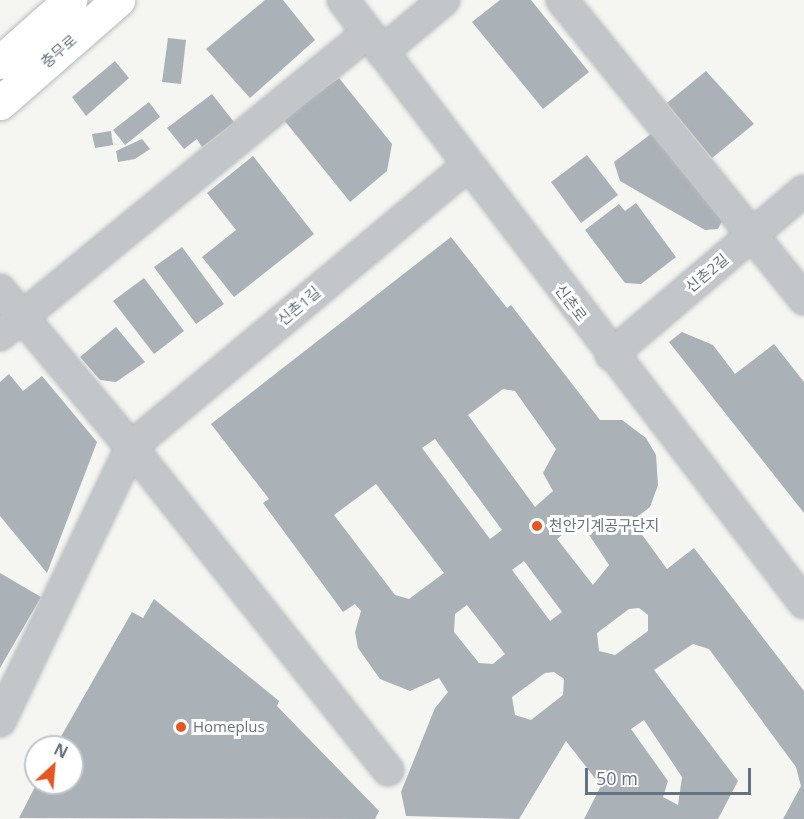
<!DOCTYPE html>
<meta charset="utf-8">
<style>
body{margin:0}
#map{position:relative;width:804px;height:819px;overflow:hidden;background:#f5f5f1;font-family:"Open Sans","Noto Sans KR",sans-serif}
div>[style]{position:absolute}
.building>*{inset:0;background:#aab1b7}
.roads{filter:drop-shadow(0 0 2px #b5b9bd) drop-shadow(0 0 2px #b5b9bd)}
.minor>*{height:30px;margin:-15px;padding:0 15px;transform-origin:15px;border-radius:15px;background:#c2c6c9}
.major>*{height:33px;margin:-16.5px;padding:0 16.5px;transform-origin:16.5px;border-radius:16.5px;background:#fff}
.dots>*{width:16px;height:16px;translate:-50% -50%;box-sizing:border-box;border:3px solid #fff;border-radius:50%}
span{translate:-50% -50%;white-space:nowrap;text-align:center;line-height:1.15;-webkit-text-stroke:6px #fff;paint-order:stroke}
.street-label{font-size:15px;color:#637382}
.poi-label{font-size:15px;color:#637382}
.left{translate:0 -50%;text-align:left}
.north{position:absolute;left:24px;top:735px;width:60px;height:60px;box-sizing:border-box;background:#fff;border:2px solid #c1c7cd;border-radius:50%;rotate:26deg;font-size:16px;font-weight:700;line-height:24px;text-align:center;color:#637382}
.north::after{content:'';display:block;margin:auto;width:21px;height:27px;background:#e55621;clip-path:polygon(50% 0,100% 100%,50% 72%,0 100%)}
.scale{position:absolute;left:585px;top:768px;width:166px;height:27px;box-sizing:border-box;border:3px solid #637382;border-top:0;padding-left:8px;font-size:18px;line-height:21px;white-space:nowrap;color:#637382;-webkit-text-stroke:4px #fff;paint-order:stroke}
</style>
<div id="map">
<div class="building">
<div style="clip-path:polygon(265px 0,283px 0,315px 40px,250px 98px,206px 49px)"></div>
<div style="clip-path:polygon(500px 0,531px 0,589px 72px,543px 109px,472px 22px)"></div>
<div style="clip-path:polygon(168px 38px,186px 40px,181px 84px,162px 82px)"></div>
<div style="clip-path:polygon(115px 61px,129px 78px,86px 116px,72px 97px)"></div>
<div style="clip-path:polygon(706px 71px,754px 124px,712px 158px,667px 103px)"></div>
<div style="clip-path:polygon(339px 78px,392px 144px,387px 171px,350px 202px,284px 120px)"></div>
<div style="clip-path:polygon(212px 94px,234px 122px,202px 147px,197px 139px,184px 149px,167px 128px)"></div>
<div style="clip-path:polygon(149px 102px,160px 117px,125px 145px,113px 130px)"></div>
<div style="clip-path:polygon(660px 127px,724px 217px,718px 229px,705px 230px,620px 181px,614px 162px)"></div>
<div style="clip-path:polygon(111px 131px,113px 145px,95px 148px,92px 134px)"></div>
<div style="clip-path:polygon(142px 139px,150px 149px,135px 159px,118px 162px,116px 151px)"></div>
<div style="clip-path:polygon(587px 155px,618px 195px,581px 223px,551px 182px)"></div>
<div style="clip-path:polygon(253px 156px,314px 234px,234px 297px,202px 257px,236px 230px,207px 193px)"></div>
<div style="clip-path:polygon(636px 203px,676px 257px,641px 284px,625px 283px,585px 230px,619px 204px,625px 211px)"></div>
<div style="clip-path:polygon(evenodd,451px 237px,507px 308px,511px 305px,600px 420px,622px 420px,646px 438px,656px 455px,658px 485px,650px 507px,632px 521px,667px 569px,694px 548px,804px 691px,804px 819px,783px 819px,801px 786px,796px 767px,709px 649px,693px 644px,654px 670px,738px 781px,718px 819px,584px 819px,601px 786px,566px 741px,519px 819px,406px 816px,401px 792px,435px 708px,448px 692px,439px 678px,410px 691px,380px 679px,358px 648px,355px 632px,361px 611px,355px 604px,343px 612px,263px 503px,269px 499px,211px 424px,451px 237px,503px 389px,515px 391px,556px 449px,543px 473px,553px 491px,535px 507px,468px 415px,503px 389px,451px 237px,435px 439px,502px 530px,490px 539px,422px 448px,435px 439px,451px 237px,376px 484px,444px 573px,409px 599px,395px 595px,334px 515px,376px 484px,451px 237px,580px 521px,609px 565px,593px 585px,557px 539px,580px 521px,451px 237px,524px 561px,562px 612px,550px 621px,512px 570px,524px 561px,451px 237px,467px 605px,505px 654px,493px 664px,479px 663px,454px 632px,455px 614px,467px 605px,451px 237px,639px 608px,648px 615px,648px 631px,615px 655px,599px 651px,597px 633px,629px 609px,639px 608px,451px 237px,554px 672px,564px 679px,563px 695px,531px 720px,515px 715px,512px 697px,545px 673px,554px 672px,451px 237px,644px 720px,682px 777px,678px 805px,663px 797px,668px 781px,631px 729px,644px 720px)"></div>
<div style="clip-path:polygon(182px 247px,224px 304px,196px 324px,154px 267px)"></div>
<div style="clip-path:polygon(144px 278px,184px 331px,154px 354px,113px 301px)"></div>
<div style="clip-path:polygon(116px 327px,145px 362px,116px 382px,100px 380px,80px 357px)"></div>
<div style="clip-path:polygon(682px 332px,713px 345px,735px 374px,774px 344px,804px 382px,804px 513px,669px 342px)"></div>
<div style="clip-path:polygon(9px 374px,23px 391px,42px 376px,97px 442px,47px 573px,0 516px,0 382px)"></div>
<div style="clip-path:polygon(0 573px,41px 597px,0 668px)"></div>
<div style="clip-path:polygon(154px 599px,279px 701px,277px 706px,379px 811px,375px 819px,19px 818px,37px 783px,72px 783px,72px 747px,55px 747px,132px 612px,143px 618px)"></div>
</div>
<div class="roads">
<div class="minor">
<div style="left:343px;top:0;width:759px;rotate:52.6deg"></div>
<div style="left:562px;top:0;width:385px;rotate:51deg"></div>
<div style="left:382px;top:52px;width:81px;rotate:-40deg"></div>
<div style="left:0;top:290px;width:204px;rotate:50.2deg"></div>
<div style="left:131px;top:447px;width:438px;rotate:-39.9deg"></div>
<div style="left:0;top:335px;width:476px;rotate:-39.4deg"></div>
<div style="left:611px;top:355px;width:253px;rotate:-40.4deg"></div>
<div style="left:0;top:721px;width:304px;rotate:-64.4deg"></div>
<div style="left:131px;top:447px;width:413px;rotate:51.5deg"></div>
</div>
<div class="major">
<div style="left:0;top:62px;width:94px;rotate:-41.5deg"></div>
<div style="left:0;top:103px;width:157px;rotate:-41.1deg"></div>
</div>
</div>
<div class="dots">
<div style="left:537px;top:526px;background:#e55621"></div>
<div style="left:181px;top:727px;background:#e55621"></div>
</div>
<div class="street-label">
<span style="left:59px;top:51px;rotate:-41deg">충무로</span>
<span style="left:707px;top:273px;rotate:-40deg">신촌2길</span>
<span style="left:571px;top:303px;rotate:53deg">신촌로</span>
<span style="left:299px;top:306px;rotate:-40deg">신촌1길</span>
</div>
<div class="poi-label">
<span class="left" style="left:549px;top:526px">천안기계공구단지</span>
<span class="left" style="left:193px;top:727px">Homeplus</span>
</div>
<div class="north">N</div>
<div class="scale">50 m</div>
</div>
